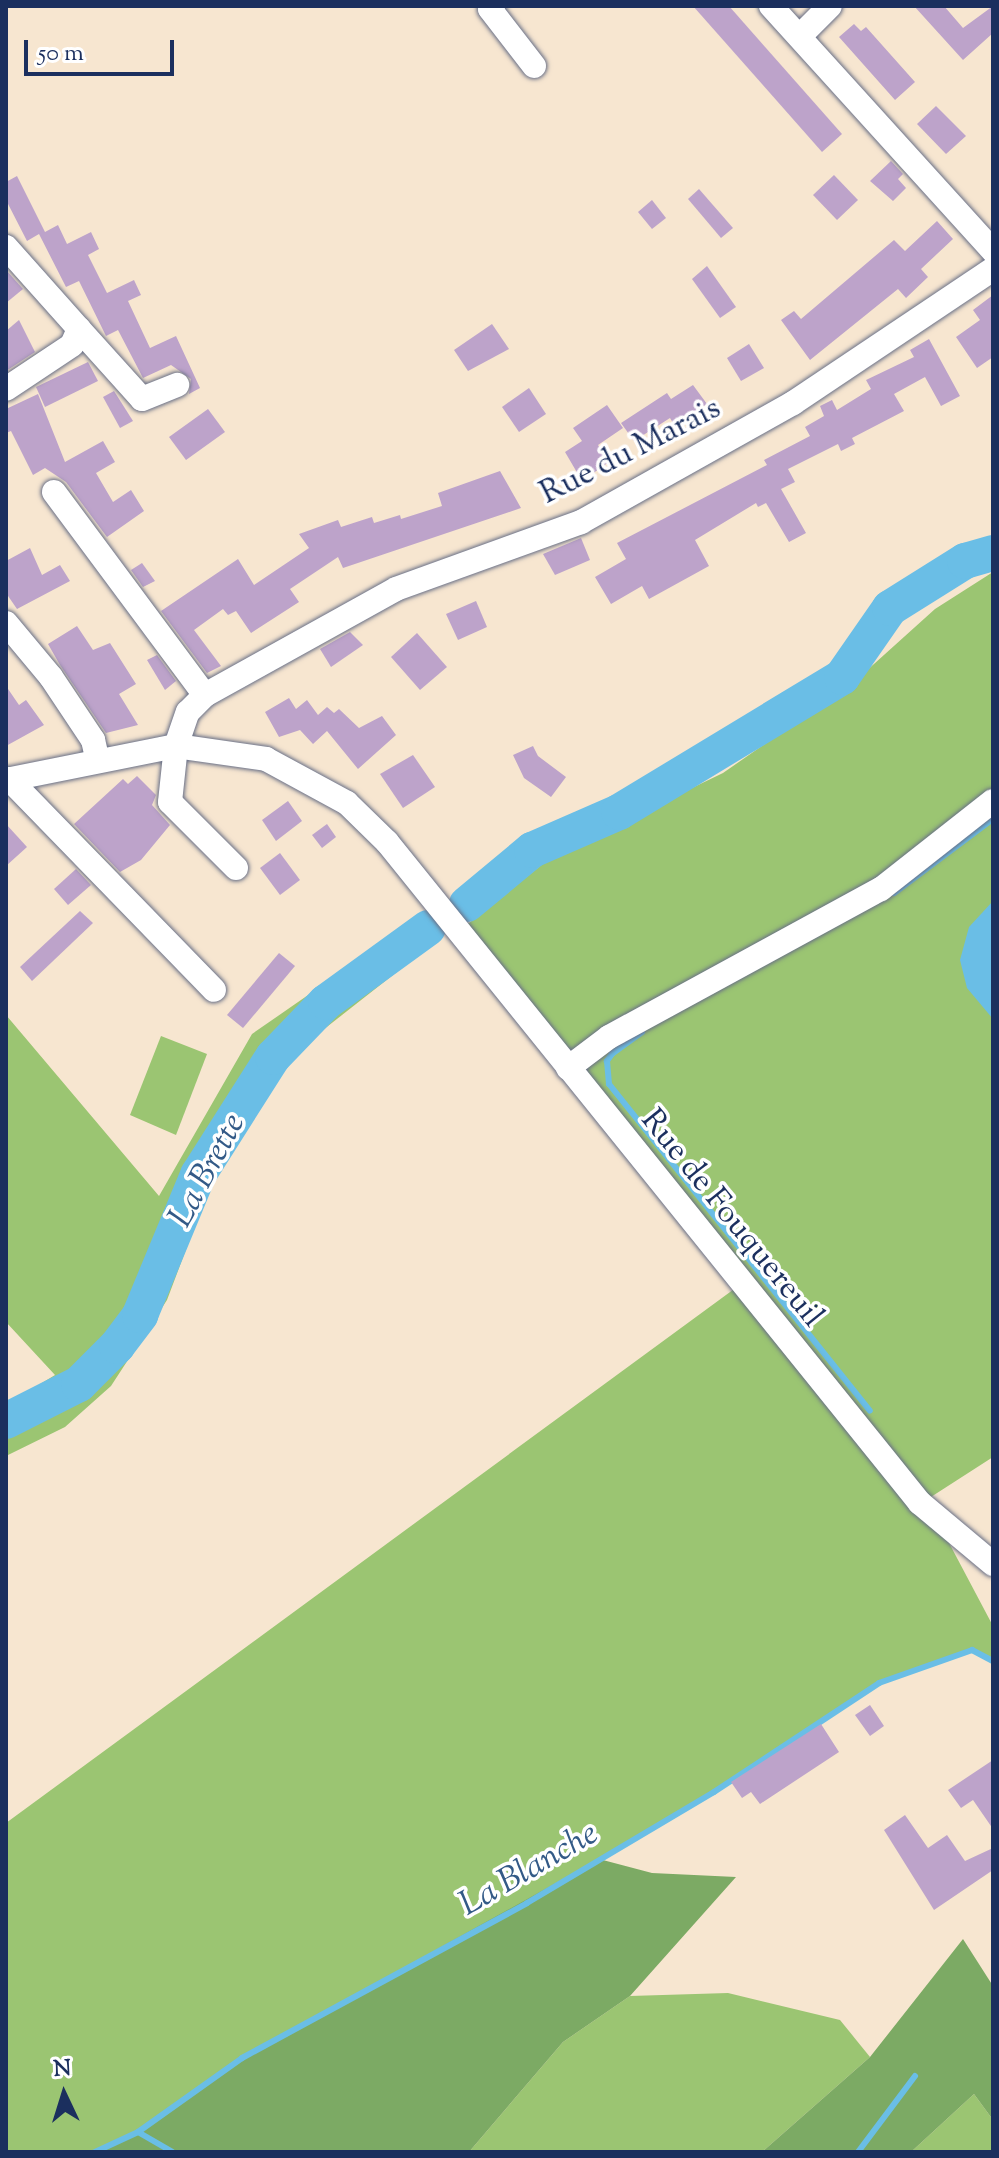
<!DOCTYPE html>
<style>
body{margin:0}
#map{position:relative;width:999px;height:2158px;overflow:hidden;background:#f7e6d0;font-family:"Sorts Mill Goudy",serif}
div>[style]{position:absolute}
.green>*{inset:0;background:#9bc572}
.forest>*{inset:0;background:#7caa64}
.water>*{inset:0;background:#6abee6}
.stream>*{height:6px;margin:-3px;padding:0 3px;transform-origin:3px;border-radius:3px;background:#6abee6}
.river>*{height:36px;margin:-18px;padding:0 18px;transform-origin:18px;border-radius:18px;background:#6abee6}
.building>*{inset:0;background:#bda3ca}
.roads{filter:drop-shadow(0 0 2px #686f86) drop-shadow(0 0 2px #686f86)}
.minor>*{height:24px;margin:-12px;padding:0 12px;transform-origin:12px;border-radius:12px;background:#fff}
span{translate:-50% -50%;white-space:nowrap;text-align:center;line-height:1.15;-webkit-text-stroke:7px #fff;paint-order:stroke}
.street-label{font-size:32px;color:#1b2f5e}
.water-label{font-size:34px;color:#335a87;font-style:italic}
.frame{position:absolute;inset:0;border:8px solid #1b2f5e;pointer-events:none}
.north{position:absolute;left:24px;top:2054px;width:80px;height:80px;-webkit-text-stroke:6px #fff;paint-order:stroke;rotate:356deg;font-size:22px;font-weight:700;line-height:32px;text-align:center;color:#1b2f5e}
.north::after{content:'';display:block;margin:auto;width:28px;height:36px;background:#1b2f5e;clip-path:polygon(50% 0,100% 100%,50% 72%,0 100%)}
.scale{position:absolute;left:24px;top:40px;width:150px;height:36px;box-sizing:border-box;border:4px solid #1b2f5e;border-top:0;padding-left:10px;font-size:24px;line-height:28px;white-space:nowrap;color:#1b2f5e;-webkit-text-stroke:6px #fff;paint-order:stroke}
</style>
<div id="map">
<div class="green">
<div style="clip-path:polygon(993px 572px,993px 1457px,920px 1504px,939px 1524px,993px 1626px,993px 1661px,972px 1651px,879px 1683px,723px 1787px,527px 1903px,242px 2058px,138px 2132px,95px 2152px,6px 2152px,6px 1823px,741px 1284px,459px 931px,555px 854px,723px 773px,854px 682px,935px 609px)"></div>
<div style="clip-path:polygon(419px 918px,435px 942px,286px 1059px,214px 1175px,167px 1300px,111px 1386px,65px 1427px,6px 1456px,6px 1405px,55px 1375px,6px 1322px,6px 1015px,159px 1196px,252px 1034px)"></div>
<div style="clip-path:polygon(161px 1036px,207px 1054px,176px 1135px,130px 1115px)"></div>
<div style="clip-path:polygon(728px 1993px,840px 2020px,870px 2057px,762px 2152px,469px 2152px,563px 2042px,630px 1996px)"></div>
<div style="clip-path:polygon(974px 2094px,993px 2120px,993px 2152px,911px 2152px)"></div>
</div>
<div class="forest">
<div style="clip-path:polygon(599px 1859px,652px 1873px,736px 1877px,630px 1996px,563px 2042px,469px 2152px,95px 2152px,138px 2132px,242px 2058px)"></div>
<div style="clip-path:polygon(963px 1939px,993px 1986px,993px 2120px,974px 2094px,911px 2152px,762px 2152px,870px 2057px)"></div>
</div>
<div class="water">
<div style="clip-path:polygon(993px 901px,993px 1019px,967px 988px,960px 960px,969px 927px)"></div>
</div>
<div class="stream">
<div style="left:894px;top:893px;width:124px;rotate:-36.8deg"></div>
<div style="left:642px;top:1032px;width:37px;rotate:144deg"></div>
<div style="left:612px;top:1054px;width:9px;rotate:126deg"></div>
<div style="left:607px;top:1061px;width:23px;rotate:85deg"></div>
<div style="left:609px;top:1084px;width:418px;rotate:51.4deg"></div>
<div style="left:138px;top:2132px;width:39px;rotate:30deg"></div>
<div style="left:95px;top:2152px;width:47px;rotate:-24.9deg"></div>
<div style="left:138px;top:2132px;width:128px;rotate:-35.4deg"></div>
<div style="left:242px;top:2058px;width:324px;rotate:-28.5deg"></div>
<div style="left:527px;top:1903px;width:217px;rotate:-30.7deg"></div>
<div style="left:714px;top:1792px;width:198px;rotate:-33.4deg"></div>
<div style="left:879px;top:1683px;width:99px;rotate:-19.5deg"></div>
<div style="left:972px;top:1650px;width:24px;rotate:28deg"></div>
<div style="left:858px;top:2152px;width:95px;rotate:-53.1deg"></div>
</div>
<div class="river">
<div style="left:467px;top:904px;width:85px;rotate:-39.7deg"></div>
<div style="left:532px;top:850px;width:95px;rotate:-23.6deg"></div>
<div style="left:619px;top:812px;width:261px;rotate:-31.2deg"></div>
<div style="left:842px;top:677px;width:84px;rotate:-55.2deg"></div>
<div style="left:890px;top:608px;width:89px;rotate:-32.1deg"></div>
<div style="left:965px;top:561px;width:29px;rotate:-16deg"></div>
<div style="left:6px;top:1421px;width:82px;rotate:-26.9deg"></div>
<div style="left:79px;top:1384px;width:54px;rotate:-45deg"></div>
<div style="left:117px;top:1346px;width:39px;rotate:-53deg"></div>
<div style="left:140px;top:1315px;width:152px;rotate:-67.5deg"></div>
<div style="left:198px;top:1175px;width:140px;rotate:-57.6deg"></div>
<div style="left:273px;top:1057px;width:76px;rotate:-46.1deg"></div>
<div style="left:326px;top:1002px;width:126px;rotate:-36deg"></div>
</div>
<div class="building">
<div style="clip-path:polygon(693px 6px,729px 6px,842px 134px,822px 152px)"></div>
<div style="clip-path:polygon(914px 6px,944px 6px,963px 28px,993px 6px,993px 33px,963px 60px)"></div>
<div style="clip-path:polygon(854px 24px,861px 31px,866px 27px,915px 82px,895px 100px,839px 37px)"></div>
<div style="clip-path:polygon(936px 106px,966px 136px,946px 154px,917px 124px)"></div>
<div style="clip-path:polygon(891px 161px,903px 174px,898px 179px,906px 188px,893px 201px,870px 181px)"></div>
<div style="clip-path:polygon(834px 175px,858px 200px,837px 220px,813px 195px)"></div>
<div style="clip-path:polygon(17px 176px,45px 232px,58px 225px,67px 244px,91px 232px,99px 249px,88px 255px,107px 293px,134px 280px,141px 295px,128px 301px,150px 348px,176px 336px,200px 388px,189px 394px,191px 379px,171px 365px,143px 378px,118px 330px,106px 336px,79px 281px,66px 287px,39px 234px,27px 241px,6px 200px,6px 182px)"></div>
<div style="clip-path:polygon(699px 189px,733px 228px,721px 238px,688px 199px)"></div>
<div style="clip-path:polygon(652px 200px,666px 218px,652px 229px,638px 212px)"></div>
<div style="clip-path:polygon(937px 221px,953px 239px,921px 269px,928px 277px,906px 298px,898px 289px,810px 360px,781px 320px,794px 311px,801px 319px,894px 240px,905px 251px)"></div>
<div style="clip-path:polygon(707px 266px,736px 307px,720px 318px,692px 279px)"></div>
<div style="clip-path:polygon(6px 270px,23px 289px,6px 303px)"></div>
<div style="clip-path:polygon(993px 295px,993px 357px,977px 368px,956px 337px,980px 320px,973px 310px)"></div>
<div style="clip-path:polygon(19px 320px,35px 352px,6px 371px,6px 331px)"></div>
<div style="clip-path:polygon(492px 324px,509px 349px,468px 371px,454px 350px)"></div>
<div style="clip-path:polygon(929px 339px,960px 396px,941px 406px,925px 377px,894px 394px,904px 411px,852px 438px,855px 444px,841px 451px,838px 444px,788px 469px,795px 482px,781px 489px,806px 533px,789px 542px,766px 503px,758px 507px,756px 503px,695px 540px,709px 566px,649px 599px,642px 586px,611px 604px,595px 577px,626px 559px,617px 543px,767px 465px,764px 460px,810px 436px,805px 427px,824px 416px,820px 406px,832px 400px,837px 410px,871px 389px,866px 380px,914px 357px,910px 350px)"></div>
<div style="clip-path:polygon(749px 344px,764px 368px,741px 381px,727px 358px)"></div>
<div style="clip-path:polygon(88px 362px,98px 381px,45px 407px,36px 387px)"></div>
<div style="clip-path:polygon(693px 385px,707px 404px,688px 417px,673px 423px,670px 418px,634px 441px,621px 423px,667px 393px,671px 399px)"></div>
<div style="clip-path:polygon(529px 388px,546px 414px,519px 432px,502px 407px)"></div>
<div style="clip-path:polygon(114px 391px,133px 421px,120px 428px,103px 397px)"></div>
<div style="clip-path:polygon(38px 394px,65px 462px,103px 441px,115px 462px,96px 473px,113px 502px,131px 490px,144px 511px,107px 537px,66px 482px,45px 468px,33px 475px,11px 431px,6px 433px,6px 409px)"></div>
<div style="clip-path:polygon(607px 405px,623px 428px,598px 445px,609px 462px,582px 481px,565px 452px,582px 441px,573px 428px)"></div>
<div style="clip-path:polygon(208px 409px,225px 432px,186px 460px,169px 437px)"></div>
<div style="clip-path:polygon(500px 471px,521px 508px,343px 568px,338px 557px,290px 589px,299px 602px,251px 633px,236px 611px,228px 615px,223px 609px,194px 630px,221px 666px,207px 673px,161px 611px,238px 559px,254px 585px,309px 548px,299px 534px,338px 520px,341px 527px,372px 517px,374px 523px,400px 515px,401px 519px,442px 506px,438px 493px)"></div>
<div style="clip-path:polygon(581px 538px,590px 560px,555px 575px,543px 554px)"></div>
<div style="clip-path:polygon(30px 548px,42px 575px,60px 565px,70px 581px,17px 609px,6px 593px,6px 561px)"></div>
<div style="clip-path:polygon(142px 563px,155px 581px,143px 587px,131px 570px)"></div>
<div style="clip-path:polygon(476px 601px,487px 627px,458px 640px,446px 614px)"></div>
<div style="clip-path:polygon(77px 626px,93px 650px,110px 643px,136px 684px,119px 694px,138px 725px,106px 733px,60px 665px,48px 644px)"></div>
<div style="clip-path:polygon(350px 632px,363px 645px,331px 667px,320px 649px)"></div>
<div style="clip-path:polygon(417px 633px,447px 667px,420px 690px,391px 657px)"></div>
<div style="clip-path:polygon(157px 655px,176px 681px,165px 690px,147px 660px)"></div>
<div style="clip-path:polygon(6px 686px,19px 705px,26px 700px,44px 725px,6px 746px)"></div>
<div style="clip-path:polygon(289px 698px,296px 709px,307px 700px,318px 715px,327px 707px,334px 713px,339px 709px,359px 728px,382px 716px,396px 735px,358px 769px,327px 731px,313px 744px,300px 730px,279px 737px,265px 712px)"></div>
<div style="clip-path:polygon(533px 746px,538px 756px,566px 777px,551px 797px,524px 778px,513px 755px)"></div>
<div style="clip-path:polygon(413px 755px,435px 787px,403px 808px,380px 774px)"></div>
<div style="clip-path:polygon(137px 776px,156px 795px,152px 805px,170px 825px,141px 860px,120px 872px,74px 824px,123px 779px,128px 784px)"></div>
<div style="clip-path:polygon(288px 801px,302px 821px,276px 841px,262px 820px)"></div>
<div style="clip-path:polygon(6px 824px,27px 847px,6px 866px)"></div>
<div style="clip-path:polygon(327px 824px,336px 837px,322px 848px,312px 835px)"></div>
<div style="clip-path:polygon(280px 853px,300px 880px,280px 895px,260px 868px)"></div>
<div style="clip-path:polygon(76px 869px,91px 885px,68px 905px,54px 889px)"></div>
<div style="clip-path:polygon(80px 911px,93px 923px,32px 981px,20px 967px)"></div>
<div style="clip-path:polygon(279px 953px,295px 966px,243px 1028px,227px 1015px)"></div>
<div style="clip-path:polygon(870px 1705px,884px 1726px,870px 1736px,855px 1715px)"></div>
<div style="clip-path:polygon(821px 1724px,839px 1752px,760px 1804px,751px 1792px,742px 1798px,731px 1782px)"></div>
<div style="clip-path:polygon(993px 1760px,993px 1829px,973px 1800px,961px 1808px,948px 1790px)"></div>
<div style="clip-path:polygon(905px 1815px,928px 1848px,947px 1835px,965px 1861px,993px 1848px,993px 1870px,934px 1910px,884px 1830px)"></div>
</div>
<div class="roads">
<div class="minor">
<div style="left:493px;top:6px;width:4px;rotate:135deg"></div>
<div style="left:490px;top:9px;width:72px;rotate:52.3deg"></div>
<div style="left:771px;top:6px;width:331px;rotate:47.8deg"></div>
<div style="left:800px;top:36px;width:42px;rotate:-45deg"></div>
<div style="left:6px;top:247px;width:110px;rotate:48.3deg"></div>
<div style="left:79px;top:329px;width:17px;rotate:114deg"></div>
<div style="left:72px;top:345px;width:79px;rotate:146.3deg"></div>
<div style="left:79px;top:329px;width:94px;rotate:48deg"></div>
<div style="left:142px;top:399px;width:38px;rotate:-22deg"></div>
<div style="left:54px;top:492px;width:253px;rotate:53.4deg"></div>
<div style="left:6px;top:623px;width:70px;rotate:50.2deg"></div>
<div style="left:51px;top:677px;width:76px;rotate:56.3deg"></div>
<div style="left:93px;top:740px;width:18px;rotate:77deg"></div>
<div style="left:9px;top:779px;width:294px;rotate:45.8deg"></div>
<div style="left:6px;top:780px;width:173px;rotate:-11.3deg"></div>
<div style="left:176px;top:746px;width:91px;rotate:8.2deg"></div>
<div style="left:266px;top:759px;width:92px;rotate:28.5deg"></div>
<div style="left:347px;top:803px;width:56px;rotate:44.3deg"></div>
<div style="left:387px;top:842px;width:849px;rotate:51.12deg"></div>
<div style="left:920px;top:1503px;width:95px;rotate:39.9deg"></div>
<div style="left:236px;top:868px;width:93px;rotate:-135deg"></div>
<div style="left:170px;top:802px;width:56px;rotate:-83.9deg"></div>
<div style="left:176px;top:746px;width:36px;rotate:-71deg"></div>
<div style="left:188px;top:712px;width:24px;rotate:-45deg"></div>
<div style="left:205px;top:695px;width:218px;rotate:-29deg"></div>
<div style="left:396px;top:589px;width:197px;rotate:-19.9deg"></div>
<div style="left:581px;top:522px;width:243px;rotate:-29.3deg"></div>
<div style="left:793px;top:403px;width:241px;rotate:-33.8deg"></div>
<div style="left:568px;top:1068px;width:51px;rotate:-37.1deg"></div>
<div style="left:609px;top:1037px;width:310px;rotate:-28.6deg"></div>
<div style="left:881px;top:889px;width:142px;rotate:-38.2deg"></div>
</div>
</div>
<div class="street-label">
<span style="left:631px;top:452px;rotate:-27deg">Rue du Marais</span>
<span style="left:731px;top:1219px;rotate:51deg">Rue de Fouquereuil</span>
</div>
<div class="water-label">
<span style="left:208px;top:1171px;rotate:-62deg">La Brette</span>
<span style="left:529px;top:1870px;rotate:-30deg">La Blanche</span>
</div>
<div class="frame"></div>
<div class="north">N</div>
<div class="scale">50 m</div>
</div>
